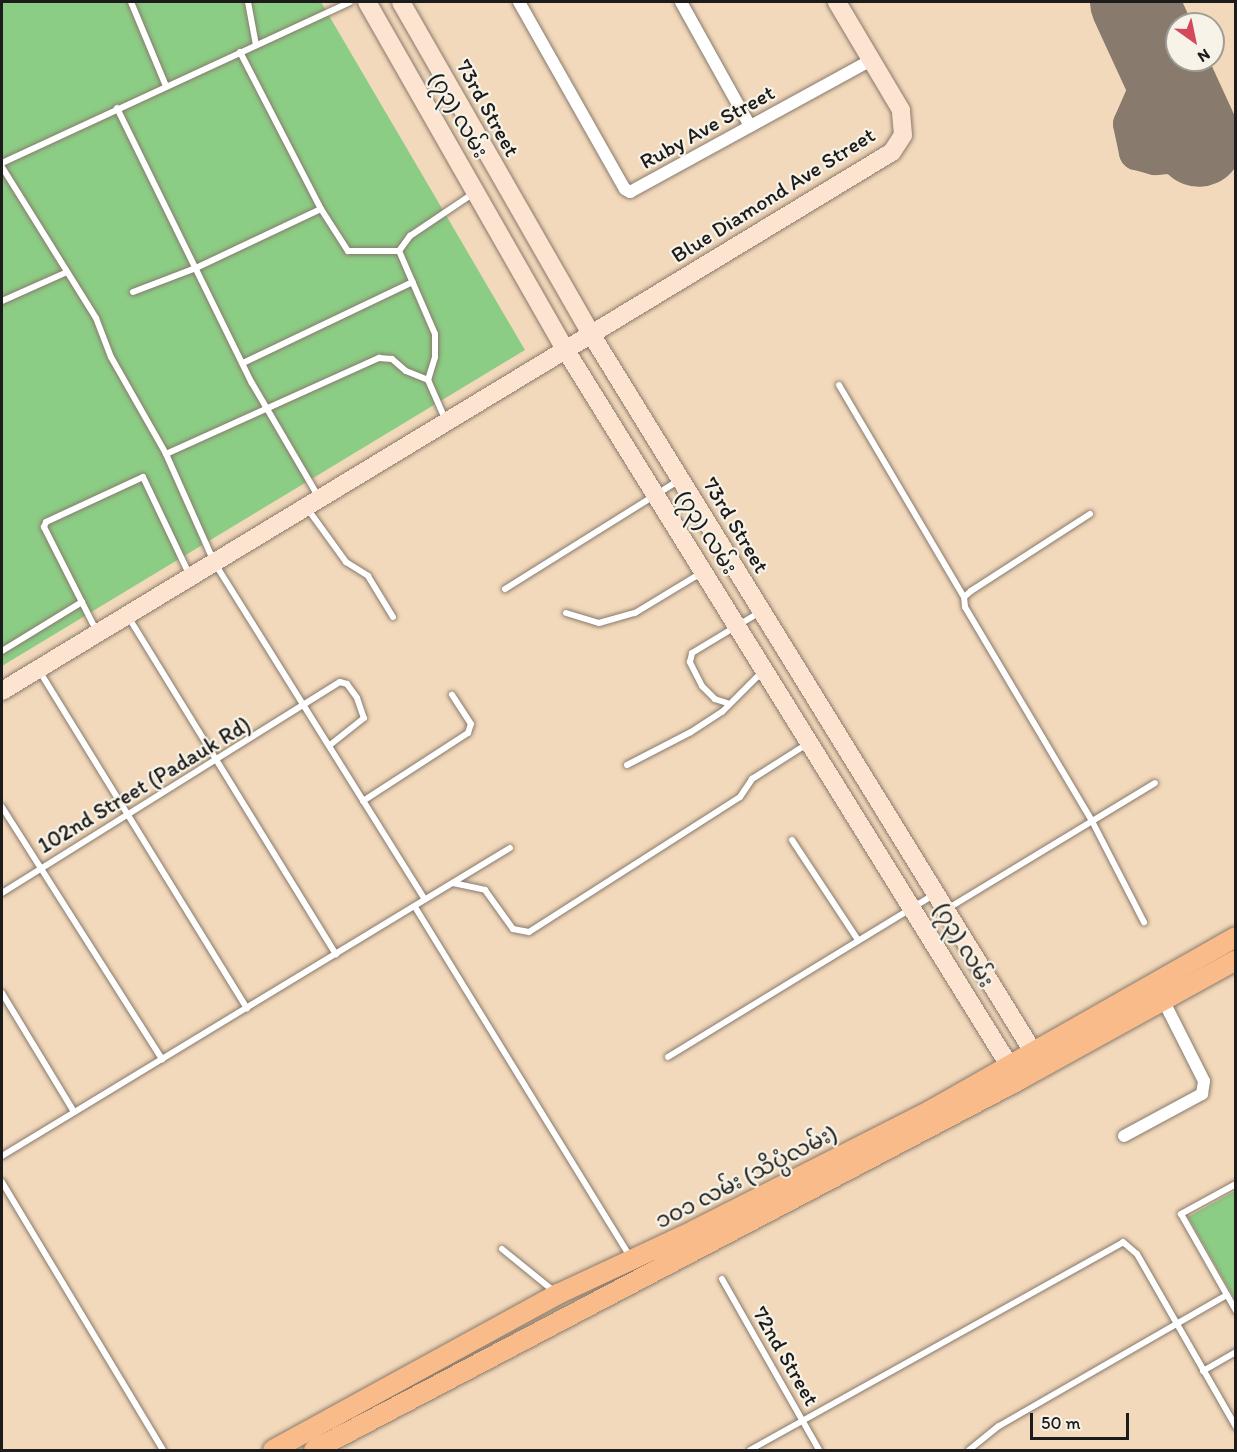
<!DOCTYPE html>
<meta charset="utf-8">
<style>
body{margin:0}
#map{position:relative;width:1237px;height:1452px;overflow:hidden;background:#f3d9bb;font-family:Itim,"Noto Sans Myanmar",sans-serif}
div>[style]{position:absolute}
.green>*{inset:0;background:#8ccd85}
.taxiway>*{height:36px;margin:-18px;padding:0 18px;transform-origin:18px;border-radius:18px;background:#887a6c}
.runway>*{height:88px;margin:-44px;padding:0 44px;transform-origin:44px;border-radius:44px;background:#887a6c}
.roads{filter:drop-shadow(0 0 2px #887a6c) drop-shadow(0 0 2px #887a6c)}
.lane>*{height:6px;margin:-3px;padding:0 3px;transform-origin:3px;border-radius:3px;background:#fff}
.street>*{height:12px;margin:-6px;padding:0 6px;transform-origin:6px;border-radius:6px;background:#fff}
.secondary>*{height:18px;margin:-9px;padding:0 9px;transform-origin:9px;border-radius:9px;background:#fde4d1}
.primary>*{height:20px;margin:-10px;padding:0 10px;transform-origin:10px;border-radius:10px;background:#fabb8b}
span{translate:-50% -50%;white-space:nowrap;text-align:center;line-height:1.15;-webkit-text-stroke:4.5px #f7f3e8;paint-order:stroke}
.street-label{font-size:22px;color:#1c1c1c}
.frame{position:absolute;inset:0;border:3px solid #1c1c1c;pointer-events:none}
.north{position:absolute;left:1165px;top:12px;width:60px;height:60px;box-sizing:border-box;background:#f7f3e8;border:2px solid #9f9d96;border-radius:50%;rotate:147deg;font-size:16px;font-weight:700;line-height:24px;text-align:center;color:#1c1c1c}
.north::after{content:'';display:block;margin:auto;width:21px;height:27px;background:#d1495b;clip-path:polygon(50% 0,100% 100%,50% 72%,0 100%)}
.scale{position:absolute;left:1030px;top:1413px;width:99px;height:27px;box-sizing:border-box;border:3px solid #1c1c1c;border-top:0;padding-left:8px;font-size:18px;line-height:21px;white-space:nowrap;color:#1c1c1c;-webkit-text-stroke:4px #f7f3e8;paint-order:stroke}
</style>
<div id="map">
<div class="green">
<div style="clip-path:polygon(2px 2px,321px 2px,525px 350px,2px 666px)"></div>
<div style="clip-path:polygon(1235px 1191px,1235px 1300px,1188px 1217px)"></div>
</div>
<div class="taxiway">
<div style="left:1160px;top:58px;width:72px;rotate:113.7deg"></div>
<div style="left:1131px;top:124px;width:29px;rotate:78deg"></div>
<div style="left:1137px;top:152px;width:19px;rotate:16deg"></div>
<div style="left:1155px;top:157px;width:13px;rotate:-4deg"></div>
<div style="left:1168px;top:156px;width:34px;rotate:-23deg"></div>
</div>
<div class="runway">
<div style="left:1134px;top:2px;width:155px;rotate:65.3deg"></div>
</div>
<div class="roads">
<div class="lane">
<div style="left:131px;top:2px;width:91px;rotate:67.4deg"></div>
<div style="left:248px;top:2px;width:44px;rotate:79.5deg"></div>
<div style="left:240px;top:52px;width:177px;rotate:62.7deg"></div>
<div style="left:321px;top:209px;width:50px;rotate:57.3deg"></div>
<div style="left:348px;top:251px;width:51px"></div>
<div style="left:117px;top:108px;width:306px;rotate:63.9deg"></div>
<div style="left:252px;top:383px;width:131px;rotate:59.7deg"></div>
<div style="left:2px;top:163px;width:383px;rotate:-24.8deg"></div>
<div style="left:2px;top:167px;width:178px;rotate:58.1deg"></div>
<div style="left:96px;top:318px;width:42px;rotate:69deg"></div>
<div style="left:111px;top:357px;width:112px;rotate:60.4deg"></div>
<div style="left:166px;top:454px;width:118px;rotate:66deg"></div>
<div style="left:214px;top:562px;width:398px;rotate:58deg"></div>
<div style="left:133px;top:292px;width:67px;rotate:-20.9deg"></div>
<div style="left:196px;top:268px;width:138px;rotate:-25.3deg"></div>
<div style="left:2px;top:301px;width:71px;rotate:-24deg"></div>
<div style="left:243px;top:363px;width:188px;rotate:-25.5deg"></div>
<div style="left:839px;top:385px;width:246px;rotate:59.5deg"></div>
<div style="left:446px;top:421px;width:45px;rotate:-113.7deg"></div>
<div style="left:428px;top:380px;width:24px;rotate:-73deg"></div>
<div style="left:435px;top:357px;width:23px;rotate:-90deg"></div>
<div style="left:435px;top:334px;width:90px;rotate:-113.4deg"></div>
<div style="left:399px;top:251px;width:19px;rotate:-54deg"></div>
<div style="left:410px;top:236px;width:77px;rotate:-33.9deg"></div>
<div style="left:166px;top:454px;width:234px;rotate:-24.3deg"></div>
<div style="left:379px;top:358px;width:13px;rotate:4deg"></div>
<div style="left:392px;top:359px;width:18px;rotate:41deg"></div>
<div style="left:406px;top:371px;width:24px;rotate:22deg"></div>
<div style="left:307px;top:508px;width:67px;rotate:54.2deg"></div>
<div style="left:346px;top:562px;width:26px;rotate:32deg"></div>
<div style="left:368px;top:576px;width:48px;rotate:58.6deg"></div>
<div style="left:1090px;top:514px;width:142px;rotate:147.1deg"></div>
<div style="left:971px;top:591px;width:9px;rotate:139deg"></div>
<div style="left:964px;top:597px;width:10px;rotate:84deg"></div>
<div style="left:965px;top:607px;width:249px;rotate:59.3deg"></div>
<div style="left:1092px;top:821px;width:114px;rotate:62.8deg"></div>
<div style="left:505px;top:589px;width:204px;rotate:-32deg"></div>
<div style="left:566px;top:613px;width:34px;rotate:17deg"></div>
<div style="left:599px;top:623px;width:37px;rotate:-16deg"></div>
<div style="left:635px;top:613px;width:77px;rotate:-31.2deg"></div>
<div style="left:129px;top:618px;width:395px;rotate:58.4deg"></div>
<div style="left:97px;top:632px;width:118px;rotate:-116.8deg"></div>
<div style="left:44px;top:527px;width:5px;rotate:-68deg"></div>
<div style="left:46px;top:522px;width:107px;rotate:-24.9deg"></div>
<div style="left:143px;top:477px;width:110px;rotate:64.6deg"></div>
<div style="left:2px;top:651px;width:94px;rotate:-31.5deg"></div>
<div style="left:40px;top:672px;width:395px;rotate:58.4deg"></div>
<div style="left:727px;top:703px;width:13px;rotate:-162deg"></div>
<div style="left:715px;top:699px;width:18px;rotate:-135deg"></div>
<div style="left:702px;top:686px;width:27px;rotate:-117deg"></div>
<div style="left:690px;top:662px;width:9px;rotate:-77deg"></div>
<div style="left:692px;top:653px;width:79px;rotate:-31.1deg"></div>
<div style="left:627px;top:765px;width:72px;rotate:-27.3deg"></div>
<div style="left:691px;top:732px;width:37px;rotate:-33deg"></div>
<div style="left:722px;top:712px;width:58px;rotate:-45deg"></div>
<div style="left:363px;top:801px;width:125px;rotate:-32.9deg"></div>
<div style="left:468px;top:733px;width:9px;rotate:-72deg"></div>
<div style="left:471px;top:724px;width:35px;rotate:-123deg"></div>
<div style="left:2px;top:807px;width:299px;rotate:57.6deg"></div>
<div style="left:792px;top:840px;width:120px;rotate:56.6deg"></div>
<div style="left:453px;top:883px;width:33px;rotate:12deg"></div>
<div style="left:485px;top:890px;width:48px;rotate:54.3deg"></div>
<div style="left:513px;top:929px;width:16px;rotate:11deg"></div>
<div style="left:529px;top:932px;width:250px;rotate:-32.6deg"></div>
<div style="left:740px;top:797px;width:22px;rotate:-56deg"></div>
<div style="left:752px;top:779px;width:65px;rotate:-32.5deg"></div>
<div style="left:2px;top:893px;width:398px;rotate:-32deg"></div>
<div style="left:340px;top:682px;width:7px;rotate:16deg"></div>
<div style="left:347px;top:684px;width:17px;rotate:54deg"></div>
<div style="left:357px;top:698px;width:21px;rotate:71deg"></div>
<div style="left:364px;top:718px;width:43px;rotate:141.5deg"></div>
<div style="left:415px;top:907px;width:410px;rotate:58.4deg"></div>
<div style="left:947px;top:909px;width:243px;rotate:-31.2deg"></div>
<div style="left:2px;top:993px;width:139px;rotate:58.8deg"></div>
<div style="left:668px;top:1057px;width:311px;rotate:-31.4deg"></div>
<div style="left:2px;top:1156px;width:594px;rotate:-31.23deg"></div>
<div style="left:2px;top:1182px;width:313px;rotate:59deg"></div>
<div style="left:1236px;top:1184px;width:63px;rotate:151.4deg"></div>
<div style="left:1181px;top:1214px;width:112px;rotate:60.4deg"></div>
<div style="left:502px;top:1249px;width:68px;rotate:39.1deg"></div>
<div style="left:722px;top:1279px;width:197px;rotate:60.4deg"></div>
<div style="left:1203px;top:1371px;width:38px;rotate:-30deg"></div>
<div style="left:750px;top:1450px;width:427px;rotate:-29.1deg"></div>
<div style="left:1123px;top:1242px;width:18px;rotate:41deg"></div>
<div style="left:1137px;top:1254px;width:199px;rotate:60.2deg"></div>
<div style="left:969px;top:1450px;width:38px;rotate:-39deg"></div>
<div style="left:999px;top:1426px;width:263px;rotate:-29.9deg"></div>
</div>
<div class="street">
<div style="left:519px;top:2px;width:215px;rotate:60.5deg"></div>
<div style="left:625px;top:189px;width:6px;rotate:31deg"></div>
<div style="left:630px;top:192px;width:275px;rotate:-28.7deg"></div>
<div style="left:681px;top:2px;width:142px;rotate:60.9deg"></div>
<div style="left:1124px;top:1136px;width:89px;rotate:-28.3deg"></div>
<div style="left:1202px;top:1094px;width:13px;rotate:-81deg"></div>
<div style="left:1204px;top:1081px;width:91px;rotate:-116.8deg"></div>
</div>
<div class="secondary">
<div style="left:367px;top:2px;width:400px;rotate:60.3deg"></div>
<div style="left:565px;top:349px;width:858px;rotate:58.2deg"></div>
<div style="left:401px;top:2px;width:383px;rotate:60.2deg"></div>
<div style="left:591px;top:334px;width:856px;rotate:58.37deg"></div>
<div style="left:2px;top:691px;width:1040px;rotate:-31.2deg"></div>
<div style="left:892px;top:152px;width:20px;rotate:-57deg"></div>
<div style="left:903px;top:135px;width:25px;rotate:-95deg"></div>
<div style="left:901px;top:110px;width:126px;rotate:-120.7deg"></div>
</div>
<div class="primary">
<div style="left:273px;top:1450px;width:325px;rotate:-28.7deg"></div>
<div style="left:558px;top:1294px;width:151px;rotate:-25deg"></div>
<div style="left:695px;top:1230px;width:267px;rotate:-26.9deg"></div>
<div style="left:933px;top:1109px;width:348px;rotate:-29.6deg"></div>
<div style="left:314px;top:1450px;width:796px;rotate:-27.69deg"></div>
<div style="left:1019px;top:1080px;width:248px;rotate:-28.9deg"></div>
</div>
</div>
<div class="street-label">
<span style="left:488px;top:108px;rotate:61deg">73rd Street</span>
<span style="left:459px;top:115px;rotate:60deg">(၇၃) လမ်း</span>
<span style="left:707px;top:127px;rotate:-29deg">Ruby Ave Street</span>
<span style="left:773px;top:195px;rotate:-32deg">Blue Diamond Ave Street</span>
<span style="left:736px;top:525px;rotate:59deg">73rd Street</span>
<span style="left:707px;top:532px;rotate:58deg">(၇၃) လမ်း</span>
<span style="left:144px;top:785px;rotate:-31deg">102nd Street (Padauk Rd)</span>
<span style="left:964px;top:945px;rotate:59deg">(၇၃) လမ်း</span>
<span style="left:746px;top:1177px;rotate:-27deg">၁၀၁ လမ်း (သိပ္ပံလမ်း)</span>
<span style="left:786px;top:1356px;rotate:60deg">72nd Street</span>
</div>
<div class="frame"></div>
<div class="north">N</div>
<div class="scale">50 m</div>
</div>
